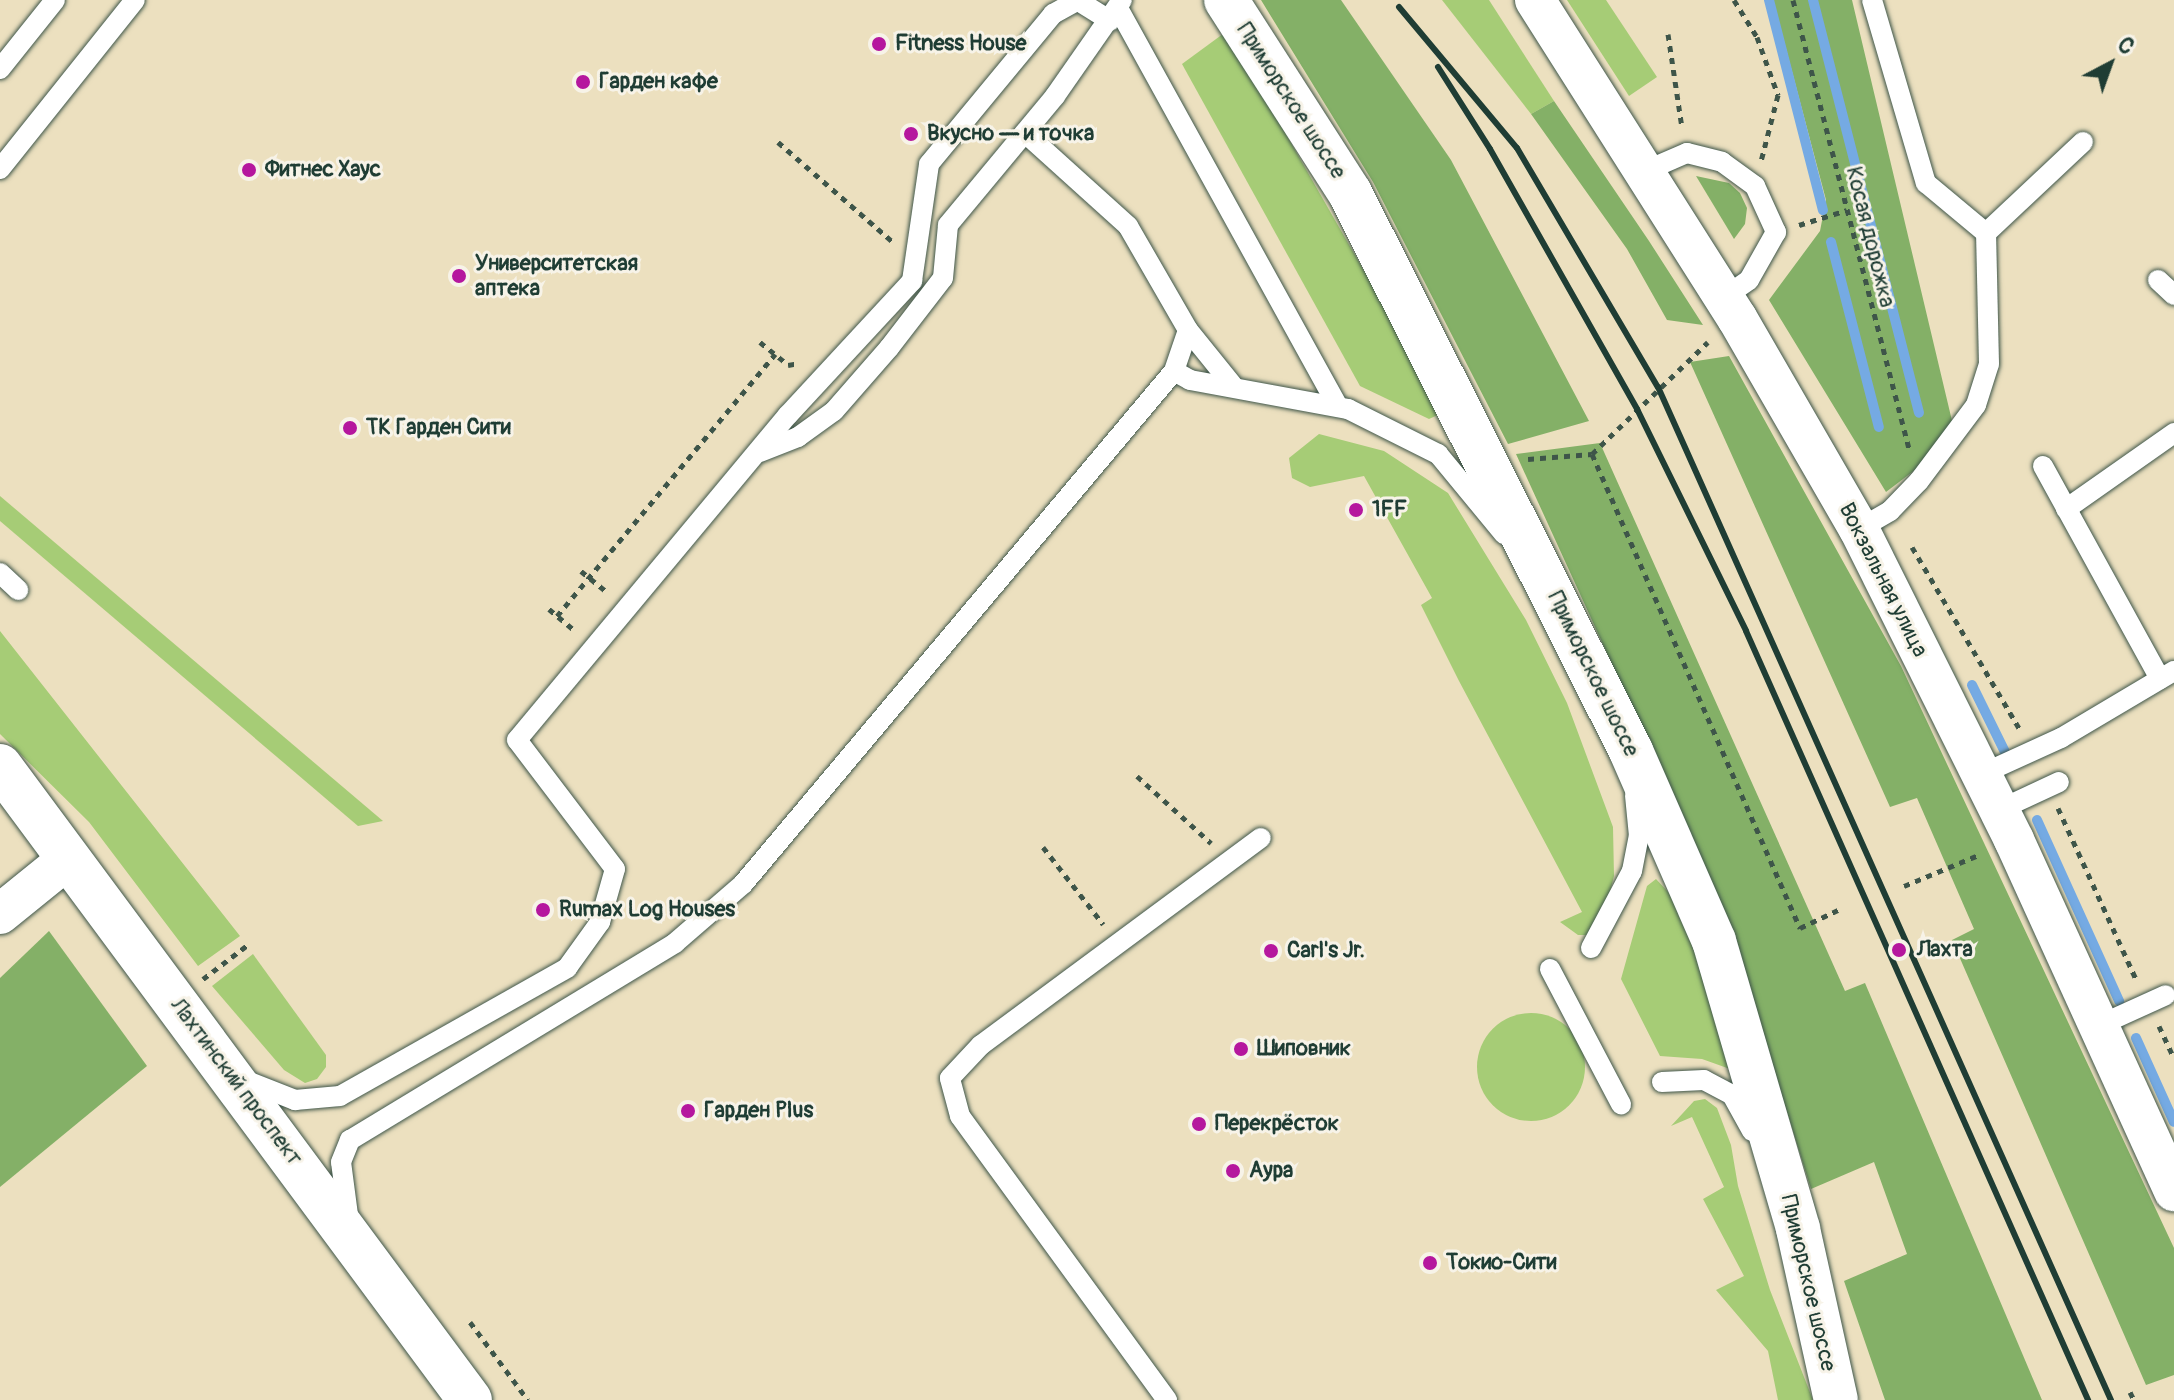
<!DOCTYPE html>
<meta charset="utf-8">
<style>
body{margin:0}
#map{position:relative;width:2174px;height:1400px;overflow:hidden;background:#ece0bf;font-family:Pangolin,sans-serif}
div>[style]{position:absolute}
.green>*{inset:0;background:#a6cc76}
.round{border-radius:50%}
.forest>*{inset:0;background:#84b067}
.stream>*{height:10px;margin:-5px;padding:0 5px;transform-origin:5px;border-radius:5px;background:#75aae3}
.path>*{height:5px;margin-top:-2.5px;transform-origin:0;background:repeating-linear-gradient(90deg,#3e5549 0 6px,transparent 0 12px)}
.roads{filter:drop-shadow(0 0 2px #3e5549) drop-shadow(0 0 2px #3e5549)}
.service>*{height:20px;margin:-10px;padding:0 10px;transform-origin:10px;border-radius:10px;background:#fff}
.minor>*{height:40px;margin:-20px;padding:0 20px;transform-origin:20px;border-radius:20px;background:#fff}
.primary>*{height:44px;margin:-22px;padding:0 22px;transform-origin:22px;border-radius:22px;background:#fff}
.rail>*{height:6px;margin:-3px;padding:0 3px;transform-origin:3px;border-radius:3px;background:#1f3d34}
.dots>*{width:22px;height:22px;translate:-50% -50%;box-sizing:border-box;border:4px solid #f7f3e8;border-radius:50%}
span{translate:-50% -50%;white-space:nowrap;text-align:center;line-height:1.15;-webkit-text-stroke:6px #f7f3e8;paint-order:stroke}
.poi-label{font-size:22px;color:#1f3d34;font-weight:700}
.left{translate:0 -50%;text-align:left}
.street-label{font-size:22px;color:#1f3d34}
.north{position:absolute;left:2070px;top:24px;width:80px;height:80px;-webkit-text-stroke:6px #f7f3e8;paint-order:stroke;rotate:41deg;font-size:22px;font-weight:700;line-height:32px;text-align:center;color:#1f3d34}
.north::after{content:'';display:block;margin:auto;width:28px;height:36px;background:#1f3d34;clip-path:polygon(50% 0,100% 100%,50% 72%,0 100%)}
</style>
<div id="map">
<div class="green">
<div style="clip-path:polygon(1442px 0,1489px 0,1554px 101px,1531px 114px)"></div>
<div style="clip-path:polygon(1567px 0,1606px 0,1657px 77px,1629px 96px)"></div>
<div style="clip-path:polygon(1227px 31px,1440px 404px,1440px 414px,1429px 419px,1360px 386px,1182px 64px)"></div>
<div style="clip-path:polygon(1319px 434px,1384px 451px,1448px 493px,1526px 620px,1567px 703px,1613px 827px,1614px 876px,1606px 908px,1589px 935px,1578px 935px,1560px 922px,1582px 912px,1459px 681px,1421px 605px,1432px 598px,1364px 476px,1310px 487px,1292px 478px,1289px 458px)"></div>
<div style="clip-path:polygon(0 496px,383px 821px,358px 826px,0 521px)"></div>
<div style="clip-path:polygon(0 631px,240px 936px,198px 966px,89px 822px,0 734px)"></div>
<div style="clip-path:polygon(1656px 879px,1684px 909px,1730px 1069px,1702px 1059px,1660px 1056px,1621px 979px,1647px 886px)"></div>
<div style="clip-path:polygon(253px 954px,326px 1055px,326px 1067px,317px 1079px,305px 1083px,284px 1070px,212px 986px)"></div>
<div class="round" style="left:1477px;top:1013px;width:108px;height:108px"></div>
<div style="clip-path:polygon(1705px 1099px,1717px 1108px,1731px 1145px,1738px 1186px,1770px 1290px,1813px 1400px,1778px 1400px,1768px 1351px,1716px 1290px,1744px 1276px,1703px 1199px,1724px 1187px,1692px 1117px,1671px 1126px,1694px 1101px)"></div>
</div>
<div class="forest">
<div style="clip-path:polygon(1261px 0,1341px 0,1451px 160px,1589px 421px,1508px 444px,1373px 182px)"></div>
<div style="clip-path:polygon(1773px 0,1852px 0,1953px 425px,1928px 460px,1886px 492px,1769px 300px,1820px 231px,1826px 200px)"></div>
<div style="clip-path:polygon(1554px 101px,1649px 241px,1703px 325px,1667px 320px,1627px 249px,1531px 114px)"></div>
<div style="clip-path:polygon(1696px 176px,1729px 183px,1740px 193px,1747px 208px,1745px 224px,1734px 239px)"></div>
<div style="clip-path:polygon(1729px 356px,1901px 666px,2174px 1248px,2174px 1375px,2146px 1385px,1952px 940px,1974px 929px,1917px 798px,1890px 807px,1690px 362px)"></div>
<div style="clip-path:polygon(1600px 443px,1845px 991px,1865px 983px,2042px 1400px,1885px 1400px,1844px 1281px,1907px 1254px,1874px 1162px,1811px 1189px,1723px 907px,1516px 454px)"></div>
<div style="clip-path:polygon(49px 931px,147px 1066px,0 1187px,0 978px)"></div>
</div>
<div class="stream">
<div style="left:1769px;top:0;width:217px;rotate:75.6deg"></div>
<div style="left:1813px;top:0;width:426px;rotate:75.6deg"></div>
<div style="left:1831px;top:242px;width:191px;rotate:75.5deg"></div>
<div style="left:1972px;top:685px;width:75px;rotate:63.8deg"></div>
<div style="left:2037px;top:820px;width:199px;rotate:65.6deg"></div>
<div style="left:2136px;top:1038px;width:92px;rotate:65.7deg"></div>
</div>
<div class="path">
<div style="left:1734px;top:0;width:44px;rotate:58.1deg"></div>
<div style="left:1757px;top:37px;width:62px;rotate:70.1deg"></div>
<div style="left:1778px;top:95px;width:68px;rotate:104.4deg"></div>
<div style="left:1793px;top:0;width:465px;rotate:75.5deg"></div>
<div style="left:1668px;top:34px;width:95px;rotate:81.5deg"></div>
<div style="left:778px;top:142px;width:151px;rotate:41deg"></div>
<div style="left:1799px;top:225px;width:50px;rotate:-17.4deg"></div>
<div style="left:760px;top:342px;width:36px;rotate:39deg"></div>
<div style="left:788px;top:365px;width:11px;rotate:-10deg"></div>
<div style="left:1592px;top:454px;width:518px;rotate:66.31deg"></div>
<div style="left:1800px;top:928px;width:42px;rotate:-25.3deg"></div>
<div style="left:1528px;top:459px;width:64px;rotate:-4.5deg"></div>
<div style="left:1592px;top:454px;width:161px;rotate:-44deg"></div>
<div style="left:1912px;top:547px;width:214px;rotate:59.4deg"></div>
<div style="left:581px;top:571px;width:35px;rotate:39deg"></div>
<div style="left:549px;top:609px;width:35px;rotate:40deg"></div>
<div style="left:557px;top:616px;width:341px;rotate:-50.2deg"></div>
<div style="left:1137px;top:776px;width:100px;rotate:42.2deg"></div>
<div style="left:2058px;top:808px;width:190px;rotate:65.5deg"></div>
<div style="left:1043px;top:847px;width:98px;rotate:52.1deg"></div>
<div style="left:1904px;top:886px;width:83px;rotate:-22.6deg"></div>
<div style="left:203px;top:979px;width:58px;rotate:-37.3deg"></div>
<div style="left:2159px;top:1026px;width:35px;rotate:65deg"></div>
<div style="left:470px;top:1322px;width:97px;rotate:53.4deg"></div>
<div style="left:2130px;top:1392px;width:9px;rotate:63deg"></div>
</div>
<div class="roads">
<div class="service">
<div style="left:1077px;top:0;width:39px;rotate:32deg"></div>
<div style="left:1872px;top:0;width:191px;rotate:73.6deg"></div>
<div style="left:1926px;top:183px;width:78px;rotate:39.8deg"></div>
<div style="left:1118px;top:8px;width:455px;rotate:61.1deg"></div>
<div style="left:0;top:69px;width:88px;rotate:-51.4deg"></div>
<div style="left:0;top:169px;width:216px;rotate:-51.4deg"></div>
<div style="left:1643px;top:172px;width:48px;rotate:-23.4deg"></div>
<div style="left:1687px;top:153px;width:36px;rotate:14deg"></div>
<div style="left:1722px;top:162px;width:41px;rotate:36deg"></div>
<div style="left:1755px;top:186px;width:51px;rotate:65.5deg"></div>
<div style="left:1776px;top:232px;width:55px;rotate:119.4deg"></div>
<div style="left:1749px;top:280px;width:32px;rotate:145deg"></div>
<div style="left:2158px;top:280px;width:22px;rotate:43deg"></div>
<div style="left:1188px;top:330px;width:73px;rotate:51.1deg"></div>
<div style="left:1174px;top:371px;width:18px;rotate:29deg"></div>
<div style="left:1190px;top:380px;width:161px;rotate:10.4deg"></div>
<div style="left:1348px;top:409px;width:101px;rotate:26.6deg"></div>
<div style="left:1438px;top:454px;width:104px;rotate:50.5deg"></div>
<div style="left:760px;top:452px;width:41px;rotate:-21.5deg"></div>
<div style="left:798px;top:437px;width:44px;rotate:-35.8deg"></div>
<div style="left:834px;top:411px;width:84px;rotate:-48.9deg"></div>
<div style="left:889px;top:348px;width:88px;rotate:-52.4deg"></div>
<div style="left:943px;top:278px;width:53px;rotate:-84.6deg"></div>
<div style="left:948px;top:225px;width:168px;rotate:-50.3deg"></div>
<div style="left:1055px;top:96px;width:117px;rotate:-55.1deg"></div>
<div style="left:2043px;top:466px;width:243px;rotate:61.2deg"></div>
<div style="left:2066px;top:509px;width:132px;rotate:-35.1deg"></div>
<div style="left:1859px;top:529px;width:36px;rotate:-30deg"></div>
<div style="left:1890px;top:511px;width:42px;rotate:-46deg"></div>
<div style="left:1919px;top:481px;width:95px;rotate:-53.1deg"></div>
<div style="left:1976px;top:405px;width:43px;rotate:-72.4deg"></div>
<div style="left:1989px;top:364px;width:131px;rotate:-91.3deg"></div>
<div style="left:1986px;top:233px;width:133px;rotate:-43.2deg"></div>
<div style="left:0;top:573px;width:25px;rotate:43deg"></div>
<div style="left:1982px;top:774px;width:87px;rotate:-24.5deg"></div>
<div style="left:2061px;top:738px;width:131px;rotate:-30.7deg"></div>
<div style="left:1999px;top:810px;width:66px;rotate:-25deg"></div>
<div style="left:1591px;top:948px;width:87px;rotate:-62deg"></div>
<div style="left:1632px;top:871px;width:36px;rotate:-79deg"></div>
<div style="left:1639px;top:836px;width:41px;rotate:-95.6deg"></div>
<div style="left:1550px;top:969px;width:153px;rotate:62.3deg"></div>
<div style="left:2100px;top:1025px;width:72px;rotate:-24.4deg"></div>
<div style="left:247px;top:1081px;width:52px;rotate:21.6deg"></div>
<div style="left:295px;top:1100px;width:45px;rotate:-5.1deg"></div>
<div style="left:340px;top:1096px;width:261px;rotate:-29.4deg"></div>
<div style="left:567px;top:968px;width:57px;rotate:-54.3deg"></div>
<div style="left:600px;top:922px;width:55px;rotate:-74.2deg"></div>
<div style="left:615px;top:869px;width:162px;rotate:-127.2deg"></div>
<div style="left:517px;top:740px;width:423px;rotate:-50.2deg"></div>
<div style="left:788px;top:415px;width:183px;rotate:-47.2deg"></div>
<div style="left:912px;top:281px;width:118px;rotate:-81.7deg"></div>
<div style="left:929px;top:164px;width:195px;rotate:-50.4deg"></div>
<div style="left:1053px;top:14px;width:29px;rotate:-29deg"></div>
<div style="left:1662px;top:1082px;width:42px;rotate:-2.7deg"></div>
<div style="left:1704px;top:1080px;width:32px;rotate:28deg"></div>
<div style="left:1732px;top:1095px;width:41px;rotate:60.9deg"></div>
<div style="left:348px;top:1215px;width:53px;rotate:-97.5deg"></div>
<div style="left:341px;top:1162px;width:24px;rotate:-68deg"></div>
<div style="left:350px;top:1140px;width:380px;rotate:-31.2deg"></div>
<div style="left:675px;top:943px;width:90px;rotate:-40.9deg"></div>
<div style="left:743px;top:884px;width:670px;rotate:-49.96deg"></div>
<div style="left:1174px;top:371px;width:43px;rotate:-71.1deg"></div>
<div style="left:1188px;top:330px;width:120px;rotate:-120deg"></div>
<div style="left:1128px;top:226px;width:139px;rotate:-137.9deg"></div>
<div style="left:1167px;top:1400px;width:351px;rotate:-126.1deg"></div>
<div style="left:960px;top:1116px;width:39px;rotate:-105deg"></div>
<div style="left:950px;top:1078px;width:45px;rotate:-46.8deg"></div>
<div style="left:981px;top:1045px;width:348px;rotate:-36.5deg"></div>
</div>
<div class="minor">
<div style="left:1535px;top:0;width:377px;rotate:57.6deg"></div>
<div style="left:1737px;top:318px;width:244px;rotate:60deg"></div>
<div style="left:1859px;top:529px;width:347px;rotate:63.5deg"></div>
<div style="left:2014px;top:840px;width:386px;rotate:65.5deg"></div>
<div style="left:0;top:914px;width:87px;rotate:-39deg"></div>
</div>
<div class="primary">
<div style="left:1226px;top:0;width:229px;rotate:57.3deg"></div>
<div style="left:1350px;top:193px;width:625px;rotate:63.27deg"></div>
<div style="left:1631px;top:751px;width:207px;rotate:66.4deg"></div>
<div style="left:1714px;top:941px;width:300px;rotate:73.7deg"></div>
<div style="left:1798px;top:1229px;width:175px;rotate:77.5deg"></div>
<div style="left:0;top:766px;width:789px;rotate:53.45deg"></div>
</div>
</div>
<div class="rail">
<div style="left:1399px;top:7px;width:184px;rotate:50.1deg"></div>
<div style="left:1517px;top:148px;width:277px;rotate:59.5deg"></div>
<div style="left:1658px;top:387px;width:1110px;rotate:65.91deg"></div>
<div style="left:1438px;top:67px;width:97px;rotate:57.6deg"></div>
<div style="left:1490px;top:149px;width:299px;rotate:60.5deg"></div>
<div style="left:1637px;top:409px;width:247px;rotate:63.8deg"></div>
<div style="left:1746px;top:631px;width:842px;rotate:66.02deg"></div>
</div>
<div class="dots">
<div style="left:879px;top:44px;background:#b5179e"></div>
<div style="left:583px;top:82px;background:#b5179e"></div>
<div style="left:911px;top:134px;background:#b5179e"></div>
<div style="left:249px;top:170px;background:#b5179e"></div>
<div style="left:459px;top:276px;background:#b5179e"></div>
<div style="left:350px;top:428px;background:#b5179e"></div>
<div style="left:1356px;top:510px;background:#b5179e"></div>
<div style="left:543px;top:910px;background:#b5179e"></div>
<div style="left:1899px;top:950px;background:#b5179e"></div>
<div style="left:1271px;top:951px;background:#b5179e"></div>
<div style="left:1241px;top:1049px;background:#b5179e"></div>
<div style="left:688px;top:1111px;background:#b5179e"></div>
<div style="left:1199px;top:1124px;background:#b5179e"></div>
<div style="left:1233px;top:1171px;background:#b5179e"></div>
<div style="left:1430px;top:1263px;background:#b5179e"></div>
</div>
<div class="poi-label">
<span class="left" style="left:895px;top:44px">Fitness House</span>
<span class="left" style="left:599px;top:82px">Гарден кафе</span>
<span class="left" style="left:927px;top:134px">Вкусно — и точка</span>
<span class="left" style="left:265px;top:170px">Фитнес Хаус</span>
<span class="left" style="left:475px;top:276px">Университетская<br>аптека</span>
<span class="left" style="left:366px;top:428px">ТК Гарден Сити</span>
<span class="left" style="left:1372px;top:510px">1FF</span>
<span class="left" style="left:559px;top:910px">Rumax Log Houses</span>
<span class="left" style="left:1917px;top:950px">Лахта</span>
<span class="left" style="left:1287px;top:951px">Carl's Jr.</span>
<span class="left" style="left:1257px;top:1049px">Шиповник</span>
<span class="left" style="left:704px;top:1111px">Гарден Plus</span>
<span class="left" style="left:1215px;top:1124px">Перекрёсток</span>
<span class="left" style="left:1249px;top:1171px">Аура</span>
<span class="left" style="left:1446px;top:1263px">Токио-Сити</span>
</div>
<div class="street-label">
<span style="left:1291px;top:101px;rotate:57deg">Приморское шоссе</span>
<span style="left:1870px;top:237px;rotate:76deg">Косая дорожка</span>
<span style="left:1883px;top:580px;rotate:63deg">Вокзальная улица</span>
<span style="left:1593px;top:674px;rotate:64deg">Приморское шоссе</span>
<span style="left:236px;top:1082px;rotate:53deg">Лахтинский проспект</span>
<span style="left:1808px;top:1283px;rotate:77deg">Приморское шоссе</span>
</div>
<div class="north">С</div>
</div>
